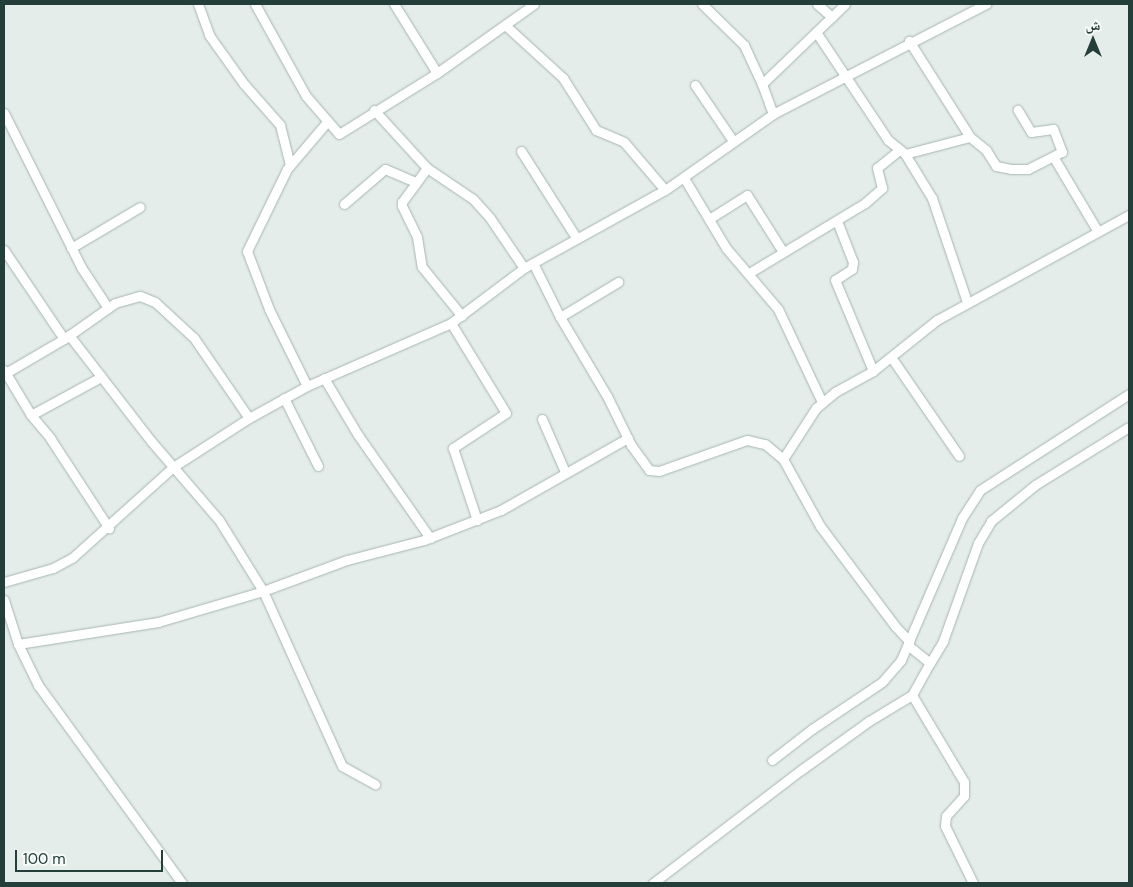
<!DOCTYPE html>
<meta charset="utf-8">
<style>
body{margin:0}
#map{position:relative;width:1133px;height:887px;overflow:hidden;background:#e4edea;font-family:"DM Sans","Noto Naskh Arabic",sans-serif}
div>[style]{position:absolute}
.roads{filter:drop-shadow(0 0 1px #a7b5b2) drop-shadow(0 0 1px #a7b5b2)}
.minor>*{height:9px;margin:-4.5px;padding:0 4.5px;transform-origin:4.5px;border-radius:4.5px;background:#fff}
span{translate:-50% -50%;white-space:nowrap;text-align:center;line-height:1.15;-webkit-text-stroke:4.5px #f5faf8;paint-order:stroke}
.frame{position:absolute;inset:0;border:5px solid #243f3a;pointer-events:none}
.north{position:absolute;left:1068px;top:15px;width:50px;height:50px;-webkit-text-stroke:4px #f5faf8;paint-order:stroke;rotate:0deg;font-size:14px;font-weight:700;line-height:20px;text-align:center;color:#243f3a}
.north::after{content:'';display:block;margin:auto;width:18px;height:22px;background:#243f3a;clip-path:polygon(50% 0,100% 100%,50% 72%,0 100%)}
.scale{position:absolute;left:15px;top:850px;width:148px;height:22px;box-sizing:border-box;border:2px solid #243f3a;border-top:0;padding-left:6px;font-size:15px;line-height:18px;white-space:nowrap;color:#243f3a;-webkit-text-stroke:4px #f5faf8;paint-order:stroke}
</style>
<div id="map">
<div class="roads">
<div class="minor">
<div style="left:198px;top:4px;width:33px;rotate:70deg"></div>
<div style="left:209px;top:35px;width:60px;rotate:54.5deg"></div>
<div style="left:244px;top:84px;width:55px;rotate:48.7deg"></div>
<div style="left:280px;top:125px;width:41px;rotate:76deg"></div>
<div style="left:255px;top:4px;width:105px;rotate:61deg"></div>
<div style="left:306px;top:96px;width:50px;rotate:49deg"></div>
<div style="left:339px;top:134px;width:115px;rotate:-31.9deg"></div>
<div style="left:437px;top:73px;width:81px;rotate:-121.9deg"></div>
<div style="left:702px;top:4px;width:59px;rotate:44.3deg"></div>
<div style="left:744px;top:45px;width:43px;rotate:65.2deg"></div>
<div style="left:762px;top:84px;width:115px;rotate:-43.9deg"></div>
<div style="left:817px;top:4px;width:20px;rotate:41deg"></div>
<div style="left:505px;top:25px;width:79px;rotate:42.4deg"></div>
<div style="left:563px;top:78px;width:62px;rotate:57.6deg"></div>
<div style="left:596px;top:130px;width:30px;rotate:23deg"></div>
<div style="left:624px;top:142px;width:63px;rotate:49.5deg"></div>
<div style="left:816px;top:32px;width:130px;rotate:56.3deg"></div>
<div style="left:888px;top:140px;width:22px;rotate:39deg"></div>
<div style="left:905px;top:154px;width:52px;rotate:58.5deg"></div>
<div style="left:932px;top:198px;width:110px;rotate:71.4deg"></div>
<div style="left:437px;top:73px;width:119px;rotate:-35.4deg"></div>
<div style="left:762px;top:84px;width:32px;rotate:70deg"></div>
<div style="left:695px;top:85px;width:68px;rotate:55.8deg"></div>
<div style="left:374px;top:110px;width:79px;rotate:47.6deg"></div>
<div style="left:427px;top:168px;width:55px;rotate:34deg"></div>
<div style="left:473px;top:199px;width:25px;rotate:48deg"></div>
<div style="left:490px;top:218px;width:60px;rotate:55.8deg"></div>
<div style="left:4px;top:113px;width:172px;rotate:63.4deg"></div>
<div style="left:81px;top:267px;width:49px;rotate:56.6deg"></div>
<div style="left:970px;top:137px;width:21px;rotate:39deg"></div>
<div style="left:986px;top:150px;width:19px;rotate:58deg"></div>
<div style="left:996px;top:166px;width:15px;rotate:11deg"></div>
<div style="left:1011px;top:169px;width:17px"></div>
<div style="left:1028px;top:169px;width:38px;rotate:-27deg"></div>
<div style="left:1062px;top:152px;width:25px;rotate:-111deg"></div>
<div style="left:1053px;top:129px;width:22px;rotate:172deg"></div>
<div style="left:1031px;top:132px;width:26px;rotate:-121deg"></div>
<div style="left:521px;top:151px;width:104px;rotate:57.5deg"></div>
<div style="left:905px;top:154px;width:67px;rotate:-14.7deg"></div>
<div style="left:970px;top:137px;width:114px;rotate:-122.4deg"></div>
<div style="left:1054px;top:158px;width:84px;rotate:59.2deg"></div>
<div style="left:427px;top:168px;width:42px;rotate:126.3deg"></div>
<div style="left:402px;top:202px;width:4px;rotate:90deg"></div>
<div style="left:402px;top:206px;width:34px;rotate:64deg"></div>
<div style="left:417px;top:237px;width:30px;rotate:81deg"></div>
<div style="left:422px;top:267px;width:63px;rotate:50.8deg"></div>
<div style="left:684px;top:178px;width:82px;rotate:59deg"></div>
<div style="left:726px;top:248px;width:80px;rotate:49.6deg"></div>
<div style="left:778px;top:309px;width:103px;rotate:64.7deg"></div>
<div style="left:344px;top:204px;width:54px;rotate:-40.5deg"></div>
<div style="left:385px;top:169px;width:34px;rotate:23deg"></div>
<div style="left:709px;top:219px;width:45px;rotate:-32.3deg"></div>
<div style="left:747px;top:195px;width:67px;rotate:57.7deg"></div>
<div style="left:837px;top:221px;width:44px;rotate:68.7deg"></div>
<div style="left:853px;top:262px;width:7px;rotate:98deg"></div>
<div style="left:852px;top:269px;width:20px;rotate:147deg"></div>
<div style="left:835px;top:280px;width:99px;rotate:67.3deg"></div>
<div style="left:873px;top:371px;width:82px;rotate:-38.6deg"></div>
<div style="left:937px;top:320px;width:219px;rotate:-28.7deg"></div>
<div style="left:71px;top:248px;width:80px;rotate:-30.7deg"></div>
<div style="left:4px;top:250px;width:107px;rotate:56deg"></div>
<div style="left:533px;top:263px;width:60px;rotate:63.4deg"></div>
<div style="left:560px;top:317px;width:68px;rotate:-31.1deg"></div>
<div style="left:749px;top:273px;width:135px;rotate:-31.1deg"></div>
<div style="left:865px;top:203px;width:23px;rotate:-41deg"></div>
<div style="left:882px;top:188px;width:21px;rotate:-104deg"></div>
<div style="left:877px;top:168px;width:27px;rotate:-39deg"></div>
<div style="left:560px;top:317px;width:92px;rotate:59.3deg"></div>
<div style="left:607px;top:396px;width:55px;rotate:63.9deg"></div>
<div style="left:631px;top:445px;width:31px;rotate:54deg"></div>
<div style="left:649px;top:470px;width:10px;rotate:6deg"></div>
<div style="left:659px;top:471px;width:93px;rotate:-19.4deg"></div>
<div style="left:747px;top:440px;width:18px;rotate:13deg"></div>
<div style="left:765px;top:444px;width:23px;rotate:40deg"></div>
<div style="left:783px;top:459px;width:77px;rotate:61.1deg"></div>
<div style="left:820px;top:526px;width:125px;rotate:53.1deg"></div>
<div style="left:895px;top:626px;width:21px;rotate:47deg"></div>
<div style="left:909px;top:641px;width:134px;rotate:-66.7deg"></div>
<div style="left:962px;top:518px;width:33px;rotate:-57deg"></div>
<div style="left:980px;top:490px;width:177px;rotate:-32.8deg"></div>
<div style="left:451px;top:323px;width:105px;rotate:58.6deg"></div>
<div style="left:506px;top:413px;width:64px;rotate:146.6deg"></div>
<div style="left:453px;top:448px;width:76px;rotate:71.6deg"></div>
<div style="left:69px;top:335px;width:134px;rotate:52.3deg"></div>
<div style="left:151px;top:441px;width:104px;rotate:49.3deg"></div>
<div style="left:219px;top:520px;width:84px;rotate:58.2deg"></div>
<div style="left:263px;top:591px;width:192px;rotate:65.7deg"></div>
<div style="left:342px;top:766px;width:38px;rotate:29deg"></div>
<div style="left:891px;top:357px;width:120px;rotate:55.5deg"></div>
<div style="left:4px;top:370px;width:52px;rotate:59deg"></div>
<div style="left:31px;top:415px;width:30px;rotate:50deg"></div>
<div style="left:50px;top:438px;width:108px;rotate:56.8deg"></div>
<div style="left:4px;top:374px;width:69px;rotate:-30.3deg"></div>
<div style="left:64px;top:339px;width:62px;rotate:-35.2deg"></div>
<div style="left:115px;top:303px;width:26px;rotate:-16deg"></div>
<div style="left:140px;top:296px;width:16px;rotate:22deg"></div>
<div style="left:155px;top:302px;width:53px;rotate:42.7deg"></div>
<div style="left:194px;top:338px;width:97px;rotate:55.5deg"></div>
<div style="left:324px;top:378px;width:66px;rotate:59.2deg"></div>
<div style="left:358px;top:435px;width:126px;rotate:55deg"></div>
<div style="left:307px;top:386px;width:86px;rotate:-116.3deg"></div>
<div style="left:269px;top:309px;width:62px;rotate:-110.8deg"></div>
<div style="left:247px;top:251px;width:91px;rotate:-64deg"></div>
<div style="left:287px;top:169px;width:60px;rotate:-49.7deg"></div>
<div style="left:284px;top:398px;width:76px;rotate:63.4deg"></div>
<div style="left:31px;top:415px;width:80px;rotate:-28.5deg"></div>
<div style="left:542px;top:419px;width:58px;rotate:66.5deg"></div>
<div style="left:783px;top:459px;width:61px;rotate:-57.1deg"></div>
<div style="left:816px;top:408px;width:25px;rotate:-40deg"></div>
<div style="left:835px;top:392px;width:43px;rotate:-28.9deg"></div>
<div style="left:4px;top:582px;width:51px;rotate:-15.9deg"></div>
<div style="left:53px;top:568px;width:21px;rotate:-28deg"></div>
<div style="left:72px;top:558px;width:136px;rotate:-42deg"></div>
<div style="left:173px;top:467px;width:90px;rotate:-32.8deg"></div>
<div style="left:249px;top:418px;width:66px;rotate:-28.9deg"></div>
<div style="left:307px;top:386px;width:157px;rotate:-23.6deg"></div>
<div style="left:451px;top:323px;width:91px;rotate:-37deg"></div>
<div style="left:524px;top:268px;width:161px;rotate:-29deg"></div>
<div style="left:665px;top:190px;width:132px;rotate:-35.1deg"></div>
<div style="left:773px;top:114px;width:240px;rotate:-27.3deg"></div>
<div style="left:4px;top:600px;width:46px;rotate:72.3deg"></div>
<div style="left:18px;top:644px;width:46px;rotate:64deg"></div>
<div style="left:38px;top:685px;width:245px;rotate:54deg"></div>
<div style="left:18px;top:644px;width:142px;rotate:-8.9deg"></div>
<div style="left:158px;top:622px;width:109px;rotate:-16.4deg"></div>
<div style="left:263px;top:591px;width:90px;rotate:-20.3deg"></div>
<div style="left:347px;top:560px;width:80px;rotate:-14.6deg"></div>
<div style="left:424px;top:540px;width:83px;rotate:-21.3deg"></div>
<div style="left:501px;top:510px;width:146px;rotate:-29.6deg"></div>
<div style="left:930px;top:663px;width:26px;rotate:-59deg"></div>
<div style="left:943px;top:641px;width:104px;rotate:-70.3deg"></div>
<div style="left:978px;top:543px;width:26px;rotate:-59deg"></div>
<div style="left:991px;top:521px;width:57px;rotate:-39.3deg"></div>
<div style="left:1035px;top:485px;width:110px;rotate:-31.7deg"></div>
<div style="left:912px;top:695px;width:101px;rotate:59.1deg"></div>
<div style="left:964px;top:782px;width:14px;rotate:90deg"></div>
<div style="left:964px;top:796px;width:27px;rotate:132deg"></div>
<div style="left:946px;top:816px;width:10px;rotate:96deg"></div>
<div style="left:945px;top:826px;width:64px;rotate:63.8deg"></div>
<div style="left:772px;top:760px;width:51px;rotate:-37.8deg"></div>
<div style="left:812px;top:729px;width:84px;rotate:-33.9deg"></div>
<div style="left:882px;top:682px;width:29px;rotate:-49deg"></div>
<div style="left:901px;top:660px;width:21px;rotate:-67deg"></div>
<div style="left:653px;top:883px;width:186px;rotate:-37.4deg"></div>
<div style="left:801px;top:770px;width:84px;rotate:-35.8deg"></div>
<div style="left:869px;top:721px;width:50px;rotate:-31.2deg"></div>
<div style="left:912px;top:695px;width:37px;rotate:-61deg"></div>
<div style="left:930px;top:663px;width:28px;rotate:-141deg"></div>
</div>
</div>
<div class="frame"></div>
<div class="north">ش</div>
<div class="scale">100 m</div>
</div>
